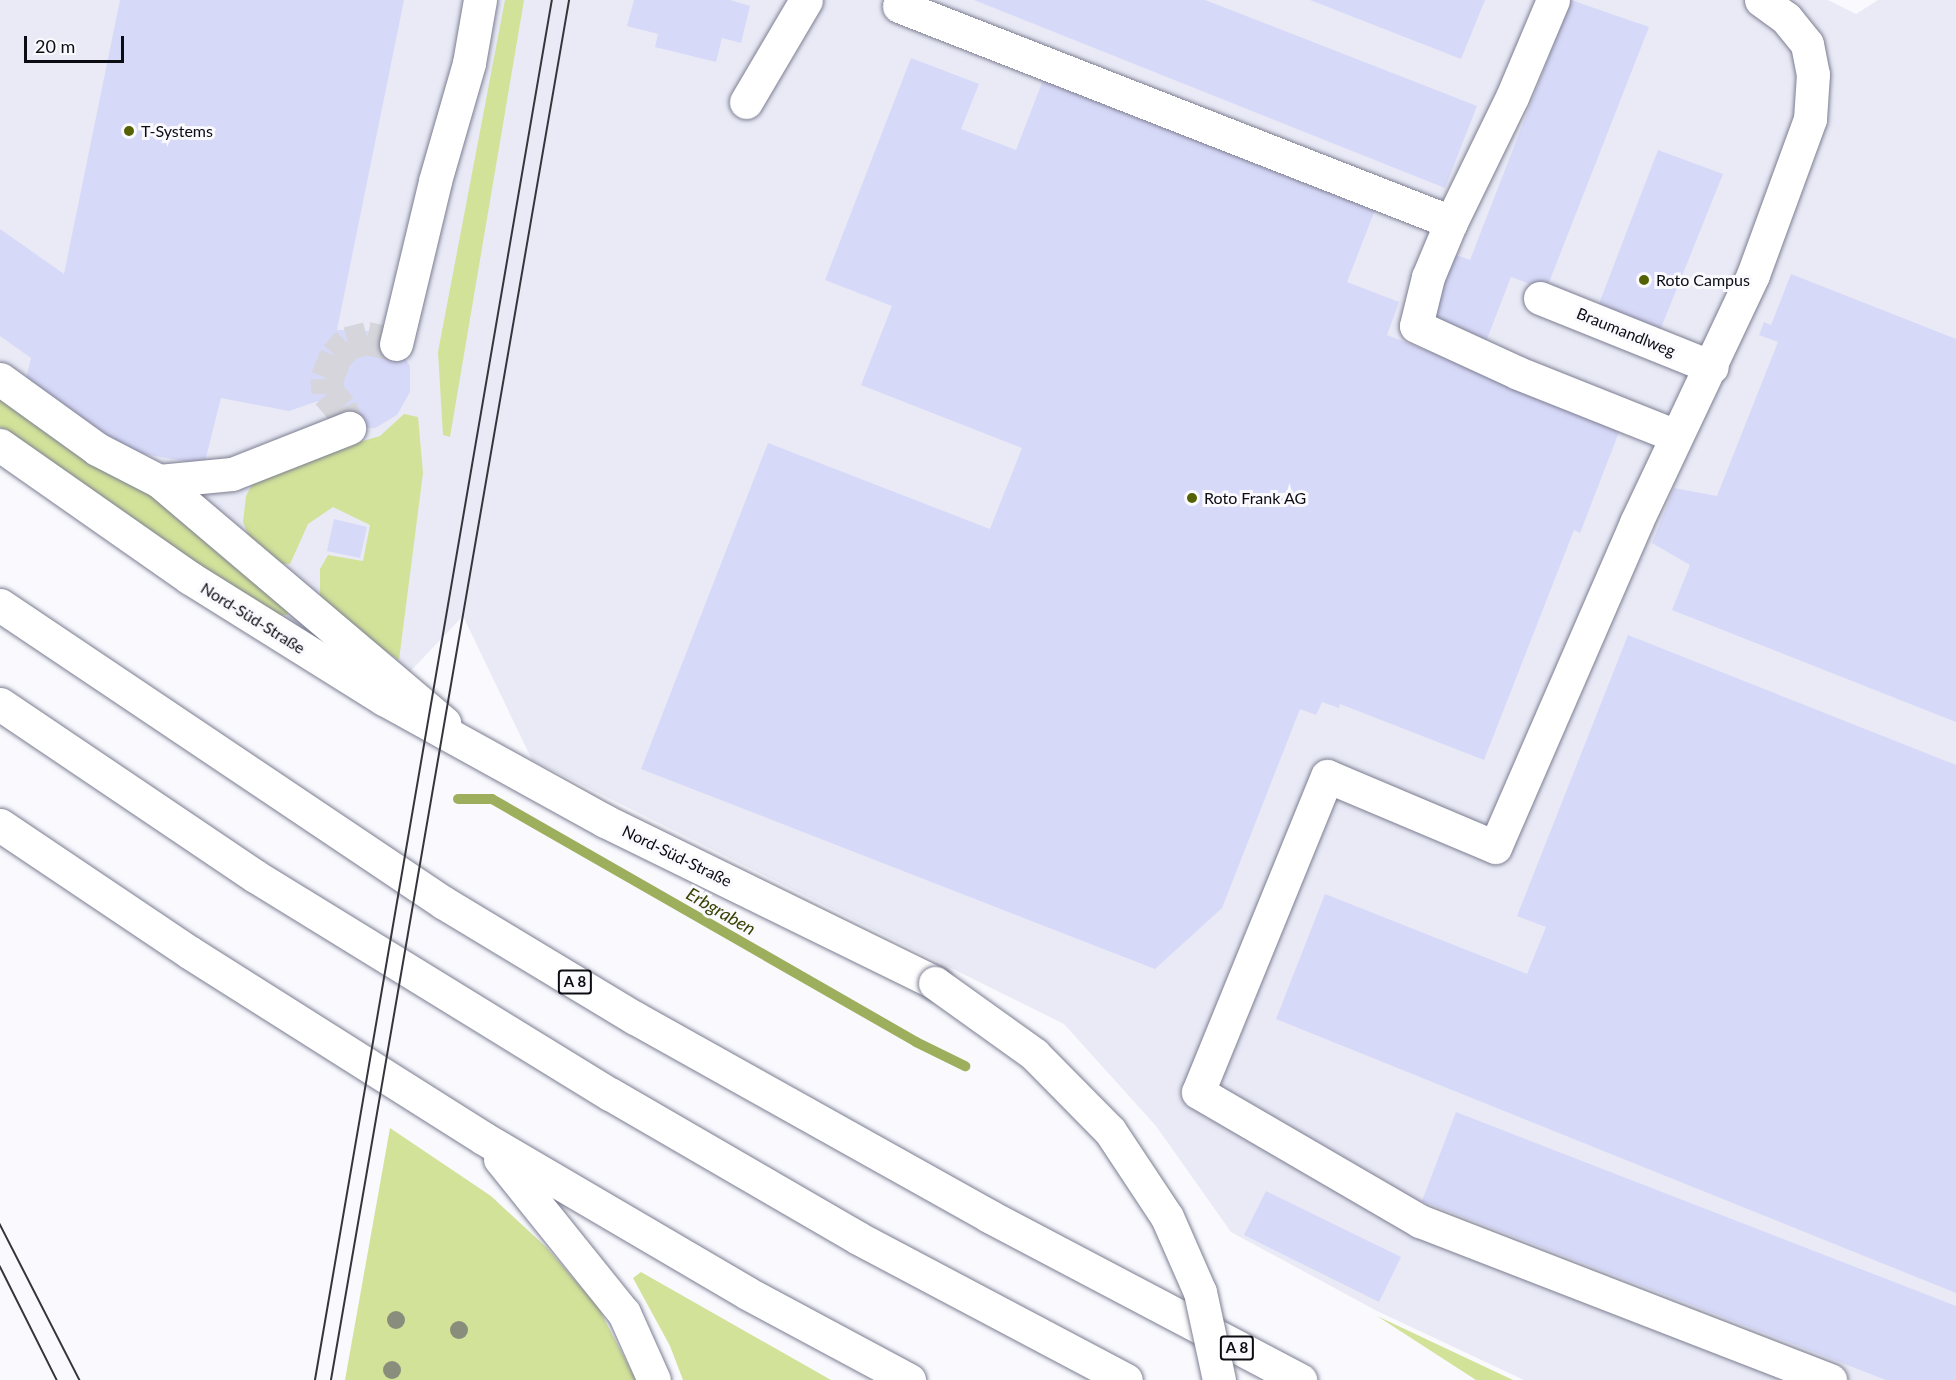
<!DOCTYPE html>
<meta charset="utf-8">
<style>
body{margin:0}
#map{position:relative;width:1956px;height:1380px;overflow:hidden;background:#f9f9fe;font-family:Lato,sans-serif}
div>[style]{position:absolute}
.built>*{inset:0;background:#e9eaf6}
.green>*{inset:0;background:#d2e299}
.stream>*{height:10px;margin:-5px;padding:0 5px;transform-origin:5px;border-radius:5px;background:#9dae5d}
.building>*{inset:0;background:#d7d9f8}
.minor-tunnel>*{height:33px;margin-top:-16.5px;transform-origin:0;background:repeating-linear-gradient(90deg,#d5d5db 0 33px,transparent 0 49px)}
.roads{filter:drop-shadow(0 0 2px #7c7e91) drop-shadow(0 0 2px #7c7e91)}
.minor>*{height:33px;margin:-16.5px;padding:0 16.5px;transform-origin:16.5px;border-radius:16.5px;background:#fff}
.major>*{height:33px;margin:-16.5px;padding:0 16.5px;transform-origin:16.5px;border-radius:16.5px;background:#fff}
.highway>*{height:33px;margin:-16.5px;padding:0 16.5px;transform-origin:16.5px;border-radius:16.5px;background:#fff}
.tram>*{height:1.5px;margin:-0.75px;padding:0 0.75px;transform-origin:0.75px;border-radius:0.75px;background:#35353b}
.bridges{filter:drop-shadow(0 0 2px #7c7e91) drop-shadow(0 0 2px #7c7e91)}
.major-bridge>*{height:33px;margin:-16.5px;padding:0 16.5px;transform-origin:16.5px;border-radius:16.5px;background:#fff}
.trees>*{width:18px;height:18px;margin:-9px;border-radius:50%;background:#898d7c}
.dots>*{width:16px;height:16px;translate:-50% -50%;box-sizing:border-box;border:3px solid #f9f9fe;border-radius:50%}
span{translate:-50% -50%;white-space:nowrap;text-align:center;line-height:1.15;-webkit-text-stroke:6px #f9f9fe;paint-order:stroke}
.shield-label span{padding:2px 4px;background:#f9f9fe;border:2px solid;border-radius:4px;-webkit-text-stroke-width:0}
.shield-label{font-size:15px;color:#0c0c13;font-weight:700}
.poi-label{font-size:16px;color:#0c0c13}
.left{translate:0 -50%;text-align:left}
.street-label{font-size:16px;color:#0c0c13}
.water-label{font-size:18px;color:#374100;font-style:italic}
.scale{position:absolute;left:24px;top:36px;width:100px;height:27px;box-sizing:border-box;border:3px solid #0c0c13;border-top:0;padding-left:8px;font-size:18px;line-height:21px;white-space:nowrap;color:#0c0c13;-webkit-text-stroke:4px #f9f9fe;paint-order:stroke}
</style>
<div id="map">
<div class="built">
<div style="clip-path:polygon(0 0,1828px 0,1856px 14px,1878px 0,1956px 0,1956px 1380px,1524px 1380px,1377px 1311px,1231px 1232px,1156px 1126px,1064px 1024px,532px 760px,463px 616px,384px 699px,0 445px)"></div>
</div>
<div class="green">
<div style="clip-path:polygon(505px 0,524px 0,450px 437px,443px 435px,438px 352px)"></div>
<div style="clip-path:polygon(0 390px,164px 503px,290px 609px,287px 615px,277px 615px,133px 522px,0 427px)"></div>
<div style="clip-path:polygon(404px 414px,418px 417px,423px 473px,399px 660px,369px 641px,320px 599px,320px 569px,328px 555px,363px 561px,370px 525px,333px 507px,308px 524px,290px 564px,284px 564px,274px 561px,249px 537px,243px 522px,246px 496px,253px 483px,339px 448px,380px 436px)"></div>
<div style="clip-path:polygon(390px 1128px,491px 1196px,547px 1248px,598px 1307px,636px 1380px,345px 1380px)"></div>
<div style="clip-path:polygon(641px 1272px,831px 1380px,683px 1380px,670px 1346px,633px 1278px)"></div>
<div style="clip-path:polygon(1377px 1316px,1513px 1380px,1476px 1380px)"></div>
</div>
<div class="stream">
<div style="left:458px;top:799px;width:34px"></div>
<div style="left:492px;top:799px;width:489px;rotate:29.8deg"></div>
<div style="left:916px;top:1042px;width:55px;rotate:26.1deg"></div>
</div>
<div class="building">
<div style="clip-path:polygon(120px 0,404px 0,337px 330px,374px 331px,396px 344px,410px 366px,410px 392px,397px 415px,375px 428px,349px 428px,326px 415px,318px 401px,289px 411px,221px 398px,204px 465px,96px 445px,23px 391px,31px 358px,0 336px,0 229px,64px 274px)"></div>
<div style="clip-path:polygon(634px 0,730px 0,750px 6px,741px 43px,722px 38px,716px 62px,655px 47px,658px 34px,627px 26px)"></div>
<div style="clip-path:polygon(974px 0,1205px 0,1477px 106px,1445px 188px)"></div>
<div style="clip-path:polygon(1310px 0,1485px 0,1461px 59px)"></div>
<div style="clip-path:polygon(1571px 0,1649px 27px,1546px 290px,1511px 277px,1485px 344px,1422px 319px,1448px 252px,1470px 260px)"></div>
<div style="clip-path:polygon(911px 58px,979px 84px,961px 129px,1016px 150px,1045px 75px,1377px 205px,1347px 282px,1399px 302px,1387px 335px,1621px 427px,1580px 533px,1574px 530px,1484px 760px,1340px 704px,1339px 708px,1322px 702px,1316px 715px,1300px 709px,1222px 908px,1155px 969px,641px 769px,768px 443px,990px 529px,1022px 448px,861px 385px,892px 306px,825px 280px)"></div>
<div style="clip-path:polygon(1658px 150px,1723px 174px,1659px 333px,1597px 309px)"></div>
<div style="clip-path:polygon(1791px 274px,1956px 339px,1956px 722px,1672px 610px,1690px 565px,1652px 543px,1674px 488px,1717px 496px,1778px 342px,1759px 335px,1764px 322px,1771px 325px)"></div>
<div style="clip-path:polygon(334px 519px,367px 527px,360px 558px,327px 551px)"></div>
<div style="clip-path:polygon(1628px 635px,1956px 765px,1956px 1293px,1276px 1019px,1325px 894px,1527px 974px,1546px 927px,1517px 916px)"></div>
<div style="clip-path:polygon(1456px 1112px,1956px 1306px,1956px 1380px,1886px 1380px,1422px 1201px)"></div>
<div style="clip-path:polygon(1266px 1191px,1401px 1257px,1379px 1302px,1244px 1235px)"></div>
</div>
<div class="minor-tunnel">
<div style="left:349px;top:428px;width:22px;rotate:-112deg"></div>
<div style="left:341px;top:408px;width:20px;rotate:-131deg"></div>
<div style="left:328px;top:393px;width:15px;rotate:-94deg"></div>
<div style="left:327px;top:378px;width:24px;rotate:-68deg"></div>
<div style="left:336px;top:356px;width:18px;rotate:-47deg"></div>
<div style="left:348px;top:343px;width:20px;rotate:-15deg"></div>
<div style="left:367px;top:338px;width:30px;rotate:12deg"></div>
</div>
<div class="roads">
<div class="minor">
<div style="left:1553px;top:0;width:105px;rotate:112.9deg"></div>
<div style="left:1512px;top:97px;width:139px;rotate:116deg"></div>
<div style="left:1451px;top:222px;width:60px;rotate:112.7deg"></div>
<div style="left:1428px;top:277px;width:50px;rotate:103.8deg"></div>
<div style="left:1416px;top:326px;width:112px;rotate:24.7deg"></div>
<div style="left:1518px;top:373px;width:170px;rotate:21.7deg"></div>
<div style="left:1761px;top:0;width:31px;rotate:36deg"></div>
<div style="left:1786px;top:18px;width:33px;rotate:51deg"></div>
<div style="left:1807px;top:44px;width:31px;rotate:79deg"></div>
<div style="left:1813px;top:74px;width:45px;rotate:93.8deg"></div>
<div style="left:1810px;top:119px;width:166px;rotate:110.1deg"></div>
<div style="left:1753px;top:275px;width:274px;rotate:115.3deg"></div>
<div style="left:1636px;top:523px;width:353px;rotate:113.5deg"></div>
<div style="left:1495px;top:847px;width:182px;rotate:-157.1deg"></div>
<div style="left:1327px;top:776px;width:341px;rotate:112.2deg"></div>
<div style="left:1198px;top:1092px;width:257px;rotate:30.2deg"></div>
<div style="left:1420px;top:1221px;width:440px;rotate:21.2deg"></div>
<div style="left:899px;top:6px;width:593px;rotate:21.37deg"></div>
<div style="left:746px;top:102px;width:118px;rotate:-59.5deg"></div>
<div style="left:1540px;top:298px;width:185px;rotate:21.9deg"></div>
<div style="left:396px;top:344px;width:168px;rotate:-76.5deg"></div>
<div style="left:435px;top:181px;width:123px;rotate:-73.9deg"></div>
<div style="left:469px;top:63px;width:64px;rotate:-80.1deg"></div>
<div style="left:0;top:379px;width:120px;rotate:35.8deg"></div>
<div style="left:97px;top:449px;width:70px;rotate:27.3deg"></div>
<div style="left:159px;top:481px;width:374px;rotate:40.3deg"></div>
<div style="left:159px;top:481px;width:73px;rotate:-5.5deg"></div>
<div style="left:232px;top:474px;width:126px;rotate:-21.5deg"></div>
</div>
<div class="major">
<div style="left:0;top:445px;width:232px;rotate:35deg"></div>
<div style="left:190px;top:578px;width:229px;rotate:32deg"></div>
<div style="left:384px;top:699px;width:252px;rotate:28.9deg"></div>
<div style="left:605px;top:821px;width:368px;rotate:26.1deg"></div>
</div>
<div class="highway">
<div style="left:0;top:605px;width:535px;rotate:33.87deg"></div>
<div style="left:444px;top:903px;width:223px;rotate:31.1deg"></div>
<div style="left:635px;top:1018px;width:406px;rotate:29.2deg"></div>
<div style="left:989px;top:1216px;width:352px;rotate:27.8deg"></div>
<div style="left:0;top:704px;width:308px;rotate:34deg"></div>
<div style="left:255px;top:876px;width:417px;rotate:31.6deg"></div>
<div style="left:610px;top:1094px;width:287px;rotate:30.1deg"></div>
<div style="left:858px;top:1238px;width:303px;rotate:27.9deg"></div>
<div style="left:0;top:825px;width:228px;rotate:33.9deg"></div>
<div style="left:189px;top:952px;width:348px;rotate:32.3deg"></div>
<div style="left:483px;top:1138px;width:306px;rotate:30.4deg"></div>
<div style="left:747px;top:1293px;width:184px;rotate:28.2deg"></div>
<div style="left:500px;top:1159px;width:198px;rotate:51.2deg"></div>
<div style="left:624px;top:1313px;width:73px;rotate:65.9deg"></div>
</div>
</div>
<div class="tram">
<div style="left:0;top:1224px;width:175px;rotate:62.9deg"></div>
<div style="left:0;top:1266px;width:127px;rotate:63.4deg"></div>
<div style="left:315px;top:1380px;width:1400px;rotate:-80.26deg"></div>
<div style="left:331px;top:1380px;width:1400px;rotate:-80.21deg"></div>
</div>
<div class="bridges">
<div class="major-bridge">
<div style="left:935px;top:983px;width:122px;rotate:35.6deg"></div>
<div style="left:1034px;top:1054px;width:108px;rotate:45.4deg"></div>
<div style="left:1110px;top:1131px;width:103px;rotate:56.5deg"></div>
<div style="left:1167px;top:1217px;width:82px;rotate:66.3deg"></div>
<div style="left:1200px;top:1292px;width:90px;rotate:77.8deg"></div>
</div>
</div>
<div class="trees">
<div style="left:396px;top:1320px"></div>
<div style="left:459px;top:1330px"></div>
<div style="left:392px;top:1370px"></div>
</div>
<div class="dots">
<div style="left:129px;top:131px;background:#556204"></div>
<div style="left:1644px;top:280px;background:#556204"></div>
<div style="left:1192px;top:498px;background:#556204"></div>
</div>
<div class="shield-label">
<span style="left:575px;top:982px">A 8</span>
<span style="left:1237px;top:1348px">A 8</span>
</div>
<div class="poi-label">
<span class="left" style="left:141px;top:131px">T-Systems</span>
<span class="left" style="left:1656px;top:280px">Roto Campus</span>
<span class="left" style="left:1204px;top:498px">Roto Frank AG</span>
</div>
<div class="street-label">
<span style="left:1626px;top:332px;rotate:22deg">Braumandlweg</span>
<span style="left:253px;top:618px;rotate:32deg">Nord-Süd-Straße</span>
<span style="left:677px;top:856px;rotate:26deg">Nord-Süd-Straße</span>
</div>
<div class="water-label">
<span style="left:721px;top:911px;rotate:30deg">Erbgraben</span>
</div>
<div class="scale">20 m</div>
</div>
